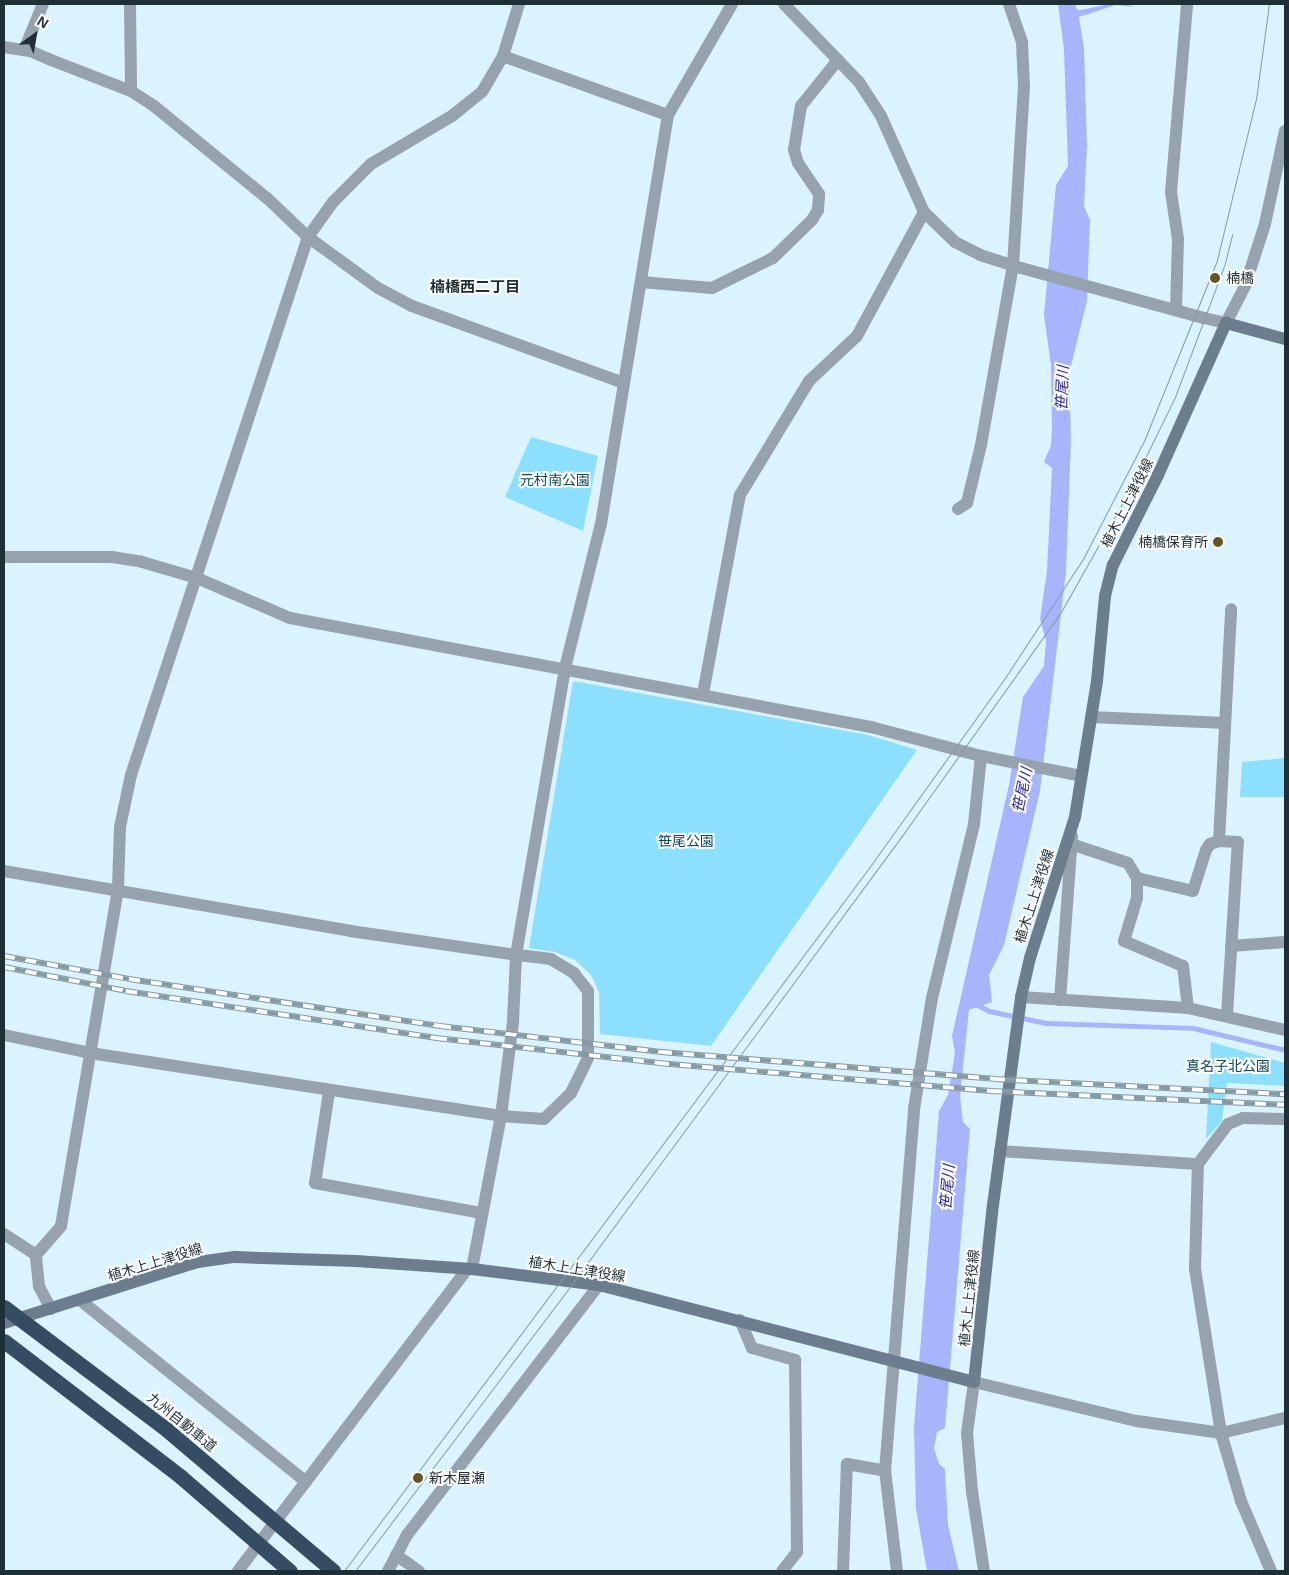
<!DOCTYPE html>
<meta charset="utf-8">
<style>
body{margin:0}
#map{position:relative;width:1289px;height:1575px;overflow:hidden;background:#dbf3fd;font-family:Arial,"Noto Sans JP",sans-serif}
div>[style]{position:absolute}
.green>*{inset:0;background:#8de0fd}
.water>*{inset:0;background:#a6b5fc}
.stream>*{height:5px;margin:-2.5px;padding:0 2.5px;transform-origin:2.5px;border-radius:2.5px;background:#a6b5fc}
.minor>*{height:12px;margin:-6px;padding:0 6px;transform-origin:6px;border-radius:6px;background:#96a2ae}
.tertiary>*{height:12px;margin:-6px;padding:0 6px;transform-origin:6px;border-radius:6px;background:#96a2ae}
.secondary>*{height:12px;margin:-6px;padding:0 6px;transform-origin:6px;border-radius:6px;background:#6c7d8e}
.tram>*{height:1px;margin:-0.5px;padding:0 0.5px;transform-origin:0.5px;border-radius:0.5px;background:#869aa3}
.rail>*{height:5.5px;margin-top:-2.75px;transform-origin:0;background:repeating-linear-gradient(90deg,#fcfcfc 0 11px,#869aa3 0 22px);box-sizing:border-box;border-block:1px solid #869aa3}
.motorway-bridge>*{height:15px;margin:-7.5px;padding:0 7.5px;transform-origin:7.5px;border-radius:7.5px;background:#354c63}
.dots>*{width:14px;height:14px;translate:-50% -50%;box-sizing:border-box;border:2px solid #fcfcfc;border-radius:50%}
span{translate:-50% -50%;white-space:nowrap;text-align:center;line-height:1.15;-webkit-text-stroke:4px #fcfcfc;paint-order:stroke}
.poi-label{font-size:14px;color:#1e2f35}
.left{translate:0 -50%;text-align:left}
.right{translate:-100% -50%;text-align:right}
.park-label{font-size:14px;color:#0f495a}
.street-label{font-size:14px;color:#1e2f35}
.neighbourhood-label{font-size:15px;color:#1e2f35;font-weight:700}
.water-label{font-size:15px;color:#2d2d91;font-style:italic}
.frame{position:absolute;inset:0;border:5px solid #1e2f35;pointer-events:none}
.north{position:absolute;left:10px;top:10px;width:50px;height:50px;-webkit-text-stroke:4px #fcfcfc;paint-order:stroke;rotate:32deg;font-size:14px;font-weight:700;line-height:20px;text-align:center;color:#1e2f35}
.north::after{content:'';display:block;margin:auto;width:18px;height:22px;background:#1e2f35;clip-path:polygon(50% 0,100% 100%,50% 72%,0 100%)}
</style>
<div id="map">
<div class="green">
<div style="clip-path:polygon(531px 437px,598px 456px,583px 531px,505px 497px)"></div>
<div style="clip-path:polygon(573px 681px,868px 735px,917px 750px,711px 1046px,600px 1034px,599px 992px,591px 975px,575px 960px,555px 952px,529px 948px)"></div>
<div style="clip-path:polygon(1285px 758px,1285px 797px,1240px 797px,1242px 762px)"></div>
<div style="clip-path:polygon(1211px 1042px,1285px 1063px,1285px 1086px,1227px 1083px,1222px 1121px,1206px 1139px)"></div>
</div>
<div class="water">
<div style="clip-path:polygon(1058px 4px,1075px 4px,1077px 10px,1081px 10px,1109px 4px,1124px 4px,1136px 7px,1116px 5px,1079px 17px,1084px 49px,1087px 147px,1084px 206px,1090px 220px,1087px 301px,1069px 374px,1071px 440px,1066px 572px,1040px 791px,1004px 945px,989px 975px,992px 1002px,969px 1010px,960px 1096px,963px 1122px,970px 1129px,945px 1428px,937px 1432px,934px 1448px,939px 1464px,945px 1469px,948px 1525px,959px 1571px,927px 1571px,916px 1509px,914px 1427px,939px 1111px,948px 1095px,955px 1053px,952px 1036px,1009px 785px,1023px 697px,1044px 666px,1046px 641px,1040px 619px,1047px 571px,1052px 468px,1044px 462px,1051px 445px,1052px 428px,1051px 365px,1044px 315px,1056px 185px,1068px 166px,1064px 49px)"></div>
</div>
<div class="stream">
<div style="left:974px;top:1003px;width:17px;rotate:28deg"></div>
<div style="left:989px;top:1011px;width:58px;rotate:11.9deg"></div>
<div style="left:1046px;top:1023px;width:147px;rotate:1.9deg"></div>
<div style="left:1193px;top:1028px;width:95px;rotate:13.4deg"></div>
</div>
<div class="minor">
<div style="left:130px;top:4px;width:87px;rotate:89.3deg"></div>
<div style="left:4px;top:47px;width:26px;rotate:9deg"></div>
<div style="left:30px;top:51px;width:23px;rotate:23deg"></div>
<div style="left:51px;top:60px;width:86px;rotate:21.2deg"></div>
<div style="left:131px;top:91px;width:27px;rotate:33deg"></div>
<div style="left:154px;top:106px;width:146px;rotate:39.2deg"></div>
<div style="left:267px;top:198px;width:57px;rotate:43.6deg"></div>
<div style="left:308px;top:237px;width:87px;rotate:36.1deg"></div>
<div style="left:378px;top:288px;width:38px;rotate:28deg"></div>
<div style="left:412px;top:306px;width:225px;rotate:20deg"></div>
<div style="left:24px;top:50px;width:50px;rotate:-67.6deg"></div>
<div style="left:503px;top:56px;width:175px;rotate:19.7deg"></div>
<div style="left:668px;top:115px;width:128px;rotate:-60deg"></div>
<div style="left:308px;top:237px;width:43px;rotate:-54.5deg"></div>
<div style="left:333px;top:202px;width:54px;rotate:-45deg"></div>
<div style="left:371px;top:164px;width:94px;rotate:-30.7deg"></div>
<div style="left:452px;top:116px;width:38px;rotate:-39deg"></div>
<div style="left:482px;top:92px;width:42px;rotate:-59.7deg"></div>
<div style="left:503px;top:56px;width:54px;rotate:-72.9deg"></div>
<div style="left:641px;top:282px;width:71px;rotate:4.8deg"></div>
<div style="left:712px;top:288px;width:68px;rotate:-26.2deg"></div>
<div style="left:773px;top:258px;width:54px;rotate:-44.3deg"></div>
<div style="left:812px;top:220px;width:12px;rotate:-59deg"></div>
<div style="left:818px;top:210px;width:16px;rotate:-86deg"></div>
<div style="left:819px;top:194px;width:37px;rotate:-124deg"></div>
<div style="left:798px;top:163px;width:14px;rotate:-107deg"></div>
<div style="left:794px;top:150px;width:45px;rotate:-81deg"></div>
<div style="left:801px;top:106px;width:59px;rotate:-51.2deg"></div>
<div style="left:1176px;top:310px;width:71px;rotate:-88.4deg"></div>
<div style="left:1178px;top:239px;width:48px;rotate:-98.5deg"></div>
<div style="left:1171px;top:192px;width:189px;rotate:-85.1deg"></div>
<div style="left:958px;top:509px;width:11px;rotate:-34deg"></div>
<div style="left:967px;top:503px;width:60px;rotate:-76.4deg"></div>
<div style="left:981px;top:445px;width:182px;rotate:-79.9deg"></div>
<div style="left:1013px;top:266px;width:180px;rotate:-86.5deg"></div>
<div style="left:1024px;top:86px;width:44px;rotate:-92.6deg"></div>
<div style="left:1022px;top:42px;width:40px;rotate:-108.9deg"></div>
<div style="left:703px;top:694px;width:202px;rotate:-79.5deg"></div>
<div style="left:740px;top:495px;width:133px;rotate:-58.8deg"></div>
<div style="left:809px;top:381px;width:66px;rotate:-43.2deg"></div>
<div style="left:857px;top:336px;width:141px;rotate:-61.6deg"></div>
<div style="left:1091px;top:717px;width:134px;rotate:2.6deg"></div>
<div style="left:1071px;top:844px;width:60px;rotate:18.4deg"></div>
<div style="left:1128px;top:863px;width:17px;rotate:59deg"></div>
<div style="left:1137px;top:878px;width:57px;rotate:13.1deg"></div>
<div style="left:1193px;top:891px;width:43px;rotate:-72.4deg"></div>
<div style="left:1206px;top:850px;width:7px;rotate:-56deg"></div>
<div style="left:1210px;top:844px;width:9px;rotate:-18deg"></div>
<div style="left:1137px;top:878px;width:20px;rotate:90deg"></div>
<div style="left:1137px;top:898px;width:45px;rotate:106.8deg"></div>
<div style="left:1124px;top:941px;width:64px;rotate:23deg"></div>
<div style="left:1183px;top:966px;width:42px;rotate:83.2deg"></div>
<div style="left:1231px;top:946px;width:54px;rotate:-4.2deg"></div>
<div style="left:1021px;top:997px;width:167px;rotate:3.8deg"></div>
<div style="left:1188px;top:1008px;width:99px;rotate:12.8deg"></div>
<div style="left:1060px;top:1000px;width:164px;rotate:-85.8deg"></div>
<div style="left:1227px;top:1015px;width:173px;rotate:-86.4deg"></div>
<div style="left:1238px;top:842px;width:19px;rotate:-177deg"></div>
<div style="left:1219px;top:841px;width:232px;rotate:-87deg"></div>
<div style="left:329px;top:1092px;width:92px;rotate:98.7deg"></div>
<div style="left:315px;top:1183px;width:170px;rotate:10.2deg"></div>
<div style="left:1000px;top:1151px;width:198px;rotate:3.8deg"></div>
<div style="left:4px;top:1234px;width:38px;rotate:33deg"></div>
<div style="left:472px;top:1269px;width:156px;rotate:-79.3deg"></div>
<div style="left:501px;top:1116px;width:43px;rotate:4deg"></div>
<div style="left:544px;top:1119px;width:37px;rotate:-44deg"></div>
<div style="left:571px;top:1093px;width:39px;rotate:-64deg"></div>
<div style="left:588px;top:1058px;width:67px;rotate:-90deg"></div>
<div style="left:588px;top:991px;width:23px;rotate:-128deg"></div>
<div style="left:574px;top:973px;width:27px;rotate:-149deg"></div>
<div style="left:551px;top:959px;width:35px;rotate:-173deg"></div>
<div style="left:80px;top:1300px;width:290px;rotate:38.8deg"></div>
<div style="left:740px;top:1320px;width:30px;rotate:67deg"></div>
<div style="left:752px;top:1348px;width:45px;rotate:15.6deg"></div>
<div style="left:795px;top:1360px;width:192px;rotate:89.4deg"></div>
<div style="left:797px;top:1552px;width:24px;rotate:128deg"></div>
<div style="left:974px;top:1382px;width:51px;rotate:97.8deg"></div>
<div style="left:967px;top:1433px;width:58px;rotate:85.1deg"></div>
<div style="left:972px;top:1491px;width:81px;rotate:81.5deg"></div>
<div style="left:1221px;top:1433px;width:166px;rotate:-99deg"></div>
<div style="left:1195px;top:1269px;width:105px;rotate:-88.4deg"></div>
<div style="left:1198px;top:1164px;width:50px;rotate:-53.1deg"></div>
<div style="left:1228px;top:1124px;width:16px;rotate:-22deg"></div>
<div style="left:1243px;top:1118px;width:42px;rotate:1.4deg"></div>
<div style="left:396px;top:1555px;width:28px;rotate:35deg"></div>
<div style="left:238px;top:1571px;width:379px;rotate:-52.8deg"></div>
<div style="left:843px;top:1571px;width:107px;rotate:-87.9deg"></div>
<div style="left:847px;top:1464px;width:39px;rotate:10deg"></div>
<div style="left:897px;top:1571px;width:101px;rotate:-96.8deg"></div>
<div style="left:885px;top:1471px;width:363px;rotate:-85.4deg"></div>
<div style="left:914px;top:1109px;width:112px;rotate:-80.8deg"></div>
<div style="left:932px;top:998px;width:179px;rotate:-76.4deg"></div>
<div style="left:974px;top:824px;width:68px;rotate:-84.1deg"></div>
</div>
<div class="tertiary">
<div style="left:784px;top:4px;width:108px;rotate:46.1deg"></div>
<div style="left:859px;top:82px;width:40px;rotate:57.1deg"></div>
<div style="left:881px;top:116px;width:105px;rotate:65.9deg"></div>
<div style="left:924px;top:212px;width:43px;rotate:44.1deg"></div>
<div style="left:955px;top:242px;width:28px;rotate:27deg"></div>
<div style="left:980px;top:255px;width:43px;rotate:17.6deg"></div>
<div style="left:1021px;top:268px;width:190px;rotate:15.3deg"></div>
<div style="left:1204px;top:318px;width:23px;rotate:13deg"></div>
<div style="left:1226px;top:323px;width:42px;rotate:-62.8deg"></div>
<div style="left:1245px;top:286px;width:65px;rotate:-72.1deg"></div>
<div style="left:1265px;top:224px;width:95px;rotate:-77.9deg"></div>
<div style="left:4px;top:557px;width:108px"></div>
<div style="left:112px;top:557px;width:30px;rotate:9deg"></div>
<div style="left:142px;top:562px;width:57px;rotate:16.2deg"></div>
<div style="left:197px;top:578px;width:101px;rotate:23.3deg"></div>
<div style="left:290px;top:618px;width:591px;rotate:10.63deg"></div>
<div style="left:871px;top:727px;width:114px;rotate:14.8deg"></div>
<div style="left:981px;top:756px;width:102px;rotate:11.3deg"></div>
<div style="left:4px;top:871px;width:351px;rotate:9.8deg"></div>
<div style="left:350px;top:931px;width:168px;rotate:8.2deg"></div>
<div style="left:4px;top:1035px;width:88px;rotate:11.8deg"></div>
<div style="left:90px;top:1053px;width:416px;rotate:8.7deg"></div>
<div style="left:501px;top:1116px;width:95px;rotate:-82.7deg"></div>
<div style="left:513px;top:1022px;width:67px;rotate:-87.4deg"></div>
<div style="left:516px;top:955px;width:291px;rotate:-80.3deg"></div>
<div style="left:565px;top:668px;width:148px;rotate:-76deg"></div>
<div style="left:601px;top:524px;width:414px;rotate:-80.7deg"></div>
<div style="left:51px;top:1309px;width:26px;rotate:-118deg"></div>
<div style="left:39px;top:1286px;width:31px;rotate:-96deg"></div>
<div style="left:36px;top:1255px;width:38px;rotate:-49deg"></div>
<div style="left:61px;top:1226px;width:343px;rotate:-80.4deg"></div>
<div style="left:118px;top:888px;width:61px;rotate:-88.1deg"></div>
<div style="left:120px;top:827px;width:53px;rotate:-78.1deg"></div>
<div style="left:131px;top:775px;width:566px;rotate:-71.79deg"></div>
<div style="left:974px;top:1382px;width:168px;rotate:13.5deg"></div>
<div style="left:1137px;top:1421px;width:85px;rotate:8.1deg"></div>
<div style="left:1221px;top:1433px;width:66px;rotate:-13.2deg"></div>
<div style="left:1221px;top:1433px;width:71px;rotate:73.6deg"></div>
<div style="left:1241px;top:1501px;width:76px;rotate:66.8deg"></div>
<div style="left:388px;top:1571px;width:41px;rotate:-62.2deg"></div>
<div style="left:407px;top:1535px;width:315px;rotate:-52.5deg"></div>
</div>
<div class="secondary">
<div style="left:4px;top:1323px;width:203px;rotate:-17.5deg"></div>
<div style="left:198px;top:1262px;width:37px;rotate:-8deg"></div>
<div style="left:235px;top:1257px;width:121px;rotate:1.9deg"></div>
<div style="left:356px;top:1261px;width:116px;rotate:3.9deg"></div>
<div style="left:472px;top:1269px;width:128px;rotate:7.2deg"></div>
<div style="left:599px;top:1285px;width:387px;rotate:14.5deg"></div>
<div style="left:974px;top:1382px;width:178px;rotate:-83.9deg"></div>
<div style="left:993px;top:1205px;width:210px;rotate:-82.3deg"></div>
<div style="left:1021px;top:997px;width:40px;rotate:-77deg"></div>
<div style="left:1030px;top:958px;width:148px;rotate:-72.3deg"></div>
<div style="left:1075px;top:817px;width:138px;rotate:-80.8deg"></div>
<div style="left:1097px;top:681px;width:85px;rotate:-84.6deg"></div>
<div style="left:1105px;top:596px;width:32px;rotate:-76deg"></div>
<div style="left:1113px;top:565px;width:101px;rotate:-63.4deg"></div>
<div style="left:1158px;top:475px;width:167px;rotate:-65.9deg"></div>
<div style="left:1226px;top:323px;width:61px;rotate:15.2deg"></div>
</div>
<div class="tram">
<div style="left:344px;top:1571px;width:872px;rotate:-53.25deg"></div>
<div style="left:866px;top:872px;width:239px;rotate:-54.4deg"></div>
<div style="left:1005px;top:678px;width:142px;rotate:-56.8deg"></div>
<div style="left:1083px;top:559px;width:133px;rotate:-62.7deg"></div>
<div style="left:1144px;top:441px;width:195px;rotate:-68deg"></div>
<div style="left:1217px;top:260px;width:166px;rotate:-76.4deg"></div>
<div style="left:1256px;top:99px;width:96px;rotate:-82.2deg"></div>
<div style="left:355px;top:1571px;width:363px;rotate:-52.9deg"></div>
<div style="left:574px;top:1281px;width:556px;rotate:-53.62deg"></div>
<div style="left:904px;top:833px;width:271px;rotate:-54.6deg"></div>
<div style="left:1061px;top:612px;width:134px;rotate:-60.6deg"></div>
<div style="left:1127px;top:495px;width:109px;rotate:-63.9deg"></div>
<div style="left:1175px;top:397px;width:143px;rotate:-69.5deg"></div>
<div style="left:1225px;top:263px;width:30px;rotate:-76deg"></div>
</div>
<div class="rail">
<div style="left:4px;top:956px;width:127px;rotate:10.4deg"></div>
<div style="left:129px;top:979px;width:315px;rotate:8.6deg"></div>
<div style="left:440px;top:1026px;width:223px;rotate:6.7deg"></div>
<div style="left:661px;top:1052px;width:334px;rotate:4.6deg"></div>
<div style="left:994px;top:1079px;width:291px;rotate:3deg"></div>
<div style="left:4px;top:967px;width:124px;rotate:11.1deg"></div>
<div style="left:126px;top:991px;width:314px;rotate:8.6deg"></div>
<div style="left:436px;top:1038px;width:223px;rotate:6.4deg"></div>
<div style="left:658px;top:1063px;width:334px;rotate:4.8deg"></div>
<div style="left:991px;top:1091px;width:294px;rotate:2.7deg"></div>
</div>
<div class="motorway-bridge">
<div style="left:4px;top:1307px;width:204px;rotate:37deg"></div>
<div style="left:167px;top:1430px;width:218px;rotate:40.3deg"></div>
<div style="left:4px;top:1341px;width:223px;rotate:37.5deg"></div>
<div style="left:181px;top:1477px;width:144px;rotate:40.8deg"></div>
</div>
<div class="dots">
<div style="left:1215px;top:278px;background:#645522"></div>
<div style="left:1218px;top:542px;background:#645522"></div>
<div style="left:418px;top:1478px;background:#645522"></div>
</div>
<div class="poi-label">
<span class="left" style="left:1226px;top:278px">楠橋</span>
<span class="right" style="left:1208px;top:542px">楠橋保育所</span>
<span class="left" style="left:429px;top:1478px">新木屋瀬</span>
</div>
<div class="park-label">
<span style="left:555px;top:480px">元村南公園</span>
<span style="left:686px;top:841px">笹尾公園</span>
<span style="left:1228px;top:1066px">真名子北公園</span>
</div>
<div class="street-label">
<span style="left:1127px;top:503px;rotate:-63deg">植木上上津役線</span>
<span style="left:1034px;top:896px;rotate:-72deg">植木上上津役線</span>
<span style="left:155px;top:1262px;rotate:-17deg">植木上上津役線</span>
<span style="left:577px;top:1269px;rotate:9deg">植木上上津役線</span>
<span style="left:969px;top:1298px;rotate:-84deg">植木上上津役線</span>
<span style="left:182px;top:1422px;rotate:39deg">九州自動車道</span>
</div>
<div class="neighbourhood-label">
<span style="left:475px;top:287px">楠橋西二丁目</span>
</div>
<div class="water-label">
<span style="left:1062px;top:388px;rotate:-88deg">笹尾川</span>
<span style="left:1022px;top:790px;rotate:-78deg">笹尾川</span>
<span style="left:947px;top:1187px;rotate:-85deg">笹尾川</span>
</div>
<div class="frame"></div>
<div class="north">N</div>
</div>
